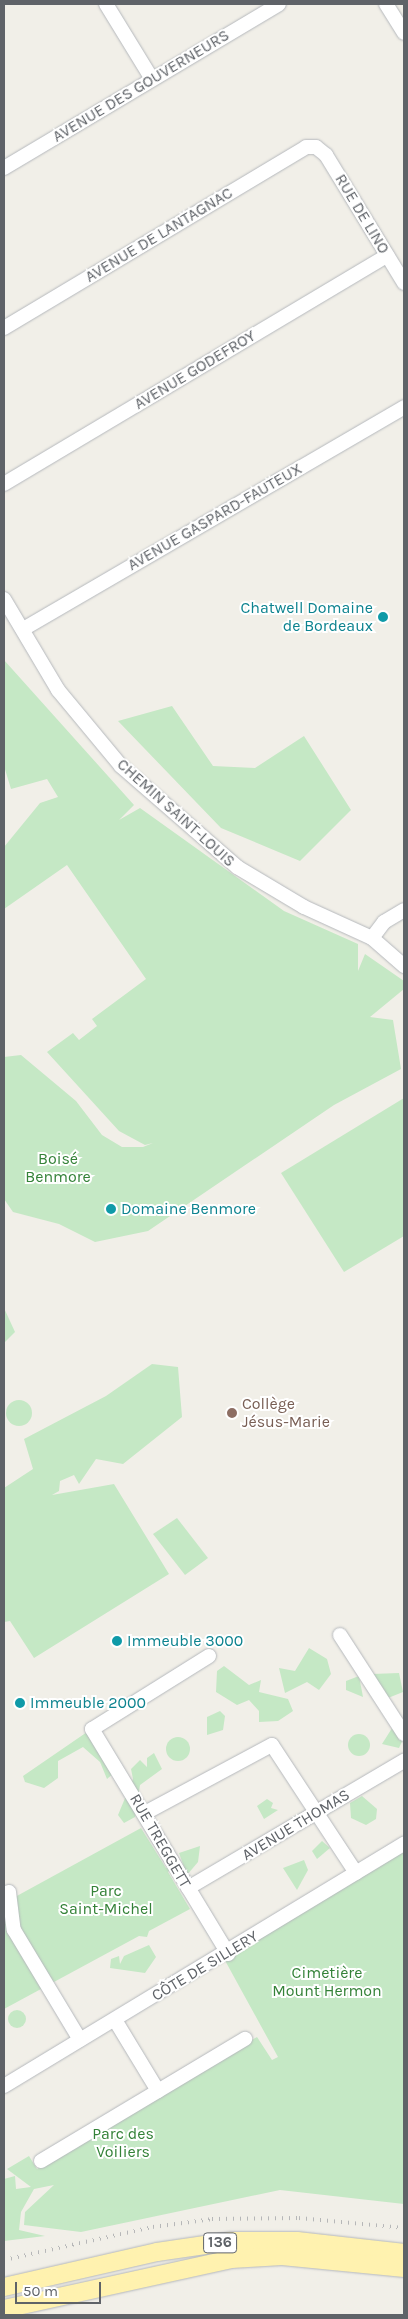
<!DOCTYPE html>
<meta charset="utf-8">
<style>
body{margin:0}
#map{position:relative;width:408px;height:2319px;overflow:hidden;background:#f1efe8;font-family:Karla,sans-serif}
div>[style]{position:absolute}
.green>*{inset:0;background:#c5e8c5}
.round{border-radius:50%}
.roads{filter:drop-shadow(0 0 1px #b5b8bc) drop-shadow(0 0 1px #b5b8bc)}
.minor>*{height:14px;margin:-7px;padding:0 7px;transform-origin:7px;border-radius:7px;background:#fff}
.major>*{height:18px;margin:-9px;padding:0 9px;transform-origin:9px;border-radius:9px;background:#fff2af}
.rail>*{height:4px;margin-top:-2px;transform-origin:0;background:repeating-linear-gradient(90deg,#b6b7b8 0 1px,transparent 0 7px)}
.dots>*{width:14px;height:14px;translate:-50% -50%;box-sizing:border-box;border:2px solid #fff;border-radius:50%}
span{translate:-50% -50%;white-space:nowrap;text-align:center;line-height:1.15;-webkit-text-stroke:4px #fff;paint-order:stroke}
.shield-label span{padding:1px 4px;background:#fff;border:1px solid;border-radius:4px;-webkit-text-stroke-width:0}
.shield-label{font-size:15px;color:#5f6368;font-weight:700}
.street-label{font-size:16px;color:#5f6368}
.culture-label{font-size:16px;color:#0d838f}
.right{translate:-100% -50%;text-align:right}
.left{translate:0 -50%;text-align:left}
.park-label{font-size:16px;color:#348238}
.education-label{font-size:16px;color:#785e54}
.frame{position:absolute;inset:0;border:5px solid #5f6368;pointer-events:none}
.scale{position:absolute;left:15px;top:2282px;width:86px;height:22px;box-sizing:border-box;border:2px solid #5f6368;border-top:0;padding-left:6px;font-size:15px;line-height:18px;white-space:nowrap;color:#5f6368;-webkit-text-stroke:4px #fff;paint-order:stroke}
</style>
<div id="map">
<div class="green">
<div style="clip-path:polygon(4px 660px,134px 805px,119px 820px,140px 808px,284px 911px,358px 944px,358px 971px,365px 954px,404px 981px,404px 989px,370px 1017px,393px 1020px,401px 1069px,334px 1105px,148px 1231px,95px 1242px,59px 1224px,13px 1212px,4px 1199px,4px 1057px,21px 1055px,76px 1101px,102px 1135px,122px 1147px,143px 1147px,153px 1143px,145px 1145px,119px 1131px,47px 1052px,73px 1033px,79px 1040px,97px 1026px,92px 1019px,146px 979px,67px 865px,4px 909px,4px 847px,40px 803px,58px 797px,47px 779px,11px 789px,4px 766px)"></div>
<div style="clip-path:polygon(172px 706px,213px 766px,255px 768px,304px 736px,351px 810px,300px 861px,221px 828px,118px 721px)"></div>
<div style="clip-path:polygon(404px 1098px,404px 1236px,344px 1272px,281px 1173px)"></div>
<div style="clip-path:polygon(4px 1308px,15px 1332px,4px 1343px)"></div>
<div style="clip-path:polygon(152px 1364px,178px 1367px,182px 1417px,123px 1464px,96px 1459px,79px 1484px,74px 1475px,60px 1481px,59px 1491px,52px 1495px,114px 1484px,169px 1574px,34px 1658px,10px 1621px,4px 1622px,4px 1488px,33px 1469px,24px 1439px,106px 1396px)"></div>
<div class="round" style="left:6px;top:1400px;width:26px;height:26px"></div>
<div style="clip-path:polygon(177px 1518px,208px 1558px,185px 1575px,153px 1534px)"></div>
<div style="clip-path:polygon(309px 1648px,327px 1659px,331px 1674px,319px 1690px,307px 1682px,285px 1693px,279px 1668px,295px 1671px)"></div>
<div style="clip-path:polygon(224px 1666px,249px 1685px,261px 1680px,259px 1692px,288px 1699px,293px 1711px,278px 1721px,259px 1722px,259px 1711px,249px 1700px,237px 1705px,216px 1692px,217px 1671px)"></div>
<div style="clip-path:polygon(399px 1673px,403px 1692px,388px 1698px,372px 1674px)"></div>
<div style="clip-path:polygon(359px 1676px,363px 1697px,346px 1690px,346px 1681px)"></div>
<div style="clip-path:polygon(220px 1711px,225px 1716px,223px 1730px,207px 1735px,207px 1717px)"></div>
<div style="clip-path:polygon(394px 1725px,404px 1737px,399px 1748px,382px 1744px)"></div>
<div style="clip-path:polygon(90px 1730px,115px 1772px,107px 1779px,100px 1762px,83px 1747px,58px 1761px,58px 1778px,44px 1788px,25px 1782px,23px 1776px)"></div>
<div class="round" style="left:348px;top:1734px;width:22px;height:22px"></div>
<div class="round" style="left:166px;top:1737px;width:24px;height:24px"></div>
<div style="clip-path:polygon(154px 1753px,162px 1769px,140px 1785px,135px 1817px,124px 1823px,118px 1815px,133px 1779px,131px 1769px,140px 1760px,147px 1767px,147px 1758px)"></div>
<div style="clip-path:polygon(362px 1796px,377px 1809px,376px 1819px,366px 1825px,351px 1818px,350px 1803px)"></div>
<div style="clip-path:polygon(267px 1799px,273px 1803px,271px 1808px,278px 1810px,264px 1819px,257px 1806px)"></div>
<div style="clip-path:polygon(141px 1828px,166px 1868px,171px 1869px,168px 1872px,190px 1909px,149px 1931px,147px 1937px,139px 1936px,4px 2009px,4px 1903px)"></div>
<div style="clip-path:polygon(322px 1841px,330px 1848px,317px 1859px,312px 1851px)"></div>
<div style="clip-path:polygon(404px 1845px,404px 2204px,280px 2190px,81px 2232px,24px 2225px,25px 2212px,54px 2185px,34px 2189px,21px 2212px,19px 2230px,45px 2236px,4px 2241px,4px 2179px,15px 2176px,16px 2189px,31px 2187px,7px 2169px,29px 2156px,37px 2169px,257px 2037px,272px 2060px,278px 2057px,222px 1955px)"></div>
<div style="clip-path:polygon(200px 1846px,198px 1862px,187px 1875px,179px 1853px)"></div>
<div style="clip-path:polygon(304px 1860px,308px 1870px,297px 1890px,283px 1868px)"></div>
<div style="clip-path:polygon(149px 1945px,156px 1957px,145px 1973px,110px 1968px,111px 1959px,119px 1956px,120px 1964px,124px 1956px)"></div>
<div class="round" style="left:8px;top:2010px;width:18px;height:18px"></div>
</div>
<div class="roads">
<div class="minor">
<div style="left:106px;top:4px;width:88px;rotate:58.5deg"></div>
<div style="left:386px;top:4px;width:34px;rotate:58deg"></div>
<div style="left:4px;top:168px;width:320px;rotate:-30.8deg"></div>
<div style="left:4px;top:328px;width:352px;rotate:-30.9deg"></div>
<div style="left:306px;top:147px;width:10px"></div>
<div style="left:316px;top:147px;width:13px;rotate:39deg"></div>
<div style="left:326px;top:155px;width:150px;rotate:58.6deg"></div>
<div style="left:4px;top:484px;width:446px;rotate:-30.8deg"></div>
<div style="left:4px;top:599px;width:106px;rotate:59.3deg"></div>
<div style="left:58px;top:690px;width:99px;rotate:50.3deg"></div>
<div style="left:121px;top:766px;width:154px;rotate:41deg"></div>
<div style="left:237px;top:867px;width:78px;rotate:30.8deg"></div>
<div style="left:304px;top:907px;width:75px;rotate:24.5deg"></div>
<div style="left:372px;top:938px;width:43px;rotate:41.2deg"></div>
<div style="left:25px;top:628px;width:439px;rotate:-30.2deg"></div>
<div style="left:372px;top:938px;width:20px;rotate:-53deg"></div>
<div style="left:384px;top:922px;width:23px;rotate:-31deg"></div>
<div style="left:340px;top:1635px;width:118px;rotate:57.1deg"></div>
<div style="left:209px;top:1656px;width:138px;rotate:148deg"></div>
<div style="left:92px;top:1729px;width:263px;rotate:58.8deg"></div>
<div style="left:145px;top:1813px;width:144px;rotate:-28.2deg"></div>
<div style="left:272px;top:1745px;width:153px;rotate:56.7deg"></div>
<div style="left:188px;top:1888px;width:251px;rotate:-30.5deg"></div>
<div style="left:9px;top:1892px;width:38px;rotate:83deg"></div>
<div style="left:14px;top:1930px;width:128px;rotate:59deg"></div>
<div style="left:115px;top:2020px;width:83px;rotate:58.8deg"></div>
<div style="left:4px;top:2086px;width:468px;rotate:-31.2deg"></div>
<div style="left:41px;top:2161px;width:238px;rotate:-30.9deg"></div>
</div>
<div class="major">
<div style="left:4px;top:2287px;width:157px;rotate:-12.9deg"></div>
<div style="left:157px;top:2252px;width:76px;rotate:-8.3deg"></div>
<div style="left:232px;top:2241px;width:65px"></div>
<div style="left:297px;top:2241px;width:108px;rotate:6.4deg"></div>
<div style="left:4px;top:2309px;width:232px;rotate:-12.4deg"></div>
<div style="left:231px;top:2259px;width:51px;rotate:-3.4deg"></div>
<div style="left:282px;top:2256px;width:123px;rotate:5.6deg"></div>
</div>
</div>
<div class="rail">
<div style="left:4px;top:2260px;width:153px;rotate:-12.5deg"></div>
<div style="left:153px;top:2227px;width:60px;rotate:-7.7deg"></div>
<div style="left:212px;top:2219px;width:87px;rotate:-0.7deg"></div>
<div style="left:299px;top:2218px;width:105px;rotate:5.4deg"></div>
</div>
<div class="dots">
<div style="left:383px;top:617px;background:#0f9aa8"></div>
<div style="left:111px;top:1209px;background:#0f9aa8"></div>
<div style="left:232px;top:1413px;background:#8d6e63"></div>
<div style="left:117px;top:1641px;background:#0f9aa8"></div>
<div style="left:20px;top:1703px;background:#0f9aa8"></div>
</div>
<div class="shield-label">
<span style="left:220px;top:2243px">136</span>
</div>
<div class="street-label">
<span style="left:141px;top:86px;rotate:-31deg">AVENUE DES GOUVERNEURS</span>
<span style="left:362px;top:214px;rotate:59deg">RUE DE LINO</span>
<span style="left:159px;top:235px;rotate:-31deg">AVENUE DE LANTAGNAC</span>
<span style="left:195px;top:370px;rotate:-31deg">AVENUE GODEFROY</span>
<span style="left:215px;top:517px;rotate:-30deg">AVENUE GASPARD-FAUTEUX</span>
<span style="left:176px;top:813px;rotate:42deg">CHEMIN SAINT-LOUIS</span>
<span style="left:296px;top:1825px;rotate:-31deg">AVENUE THOMAS</span>
<span style="left:160px;top:1841px;rotate:60deg">RUE TREGGETT</span>
<span style="left:205px;top:1966px;rotate:-31deg">CÔTE DE SILLERY</span>
</div>
<div class="culture-label">
<span class="right" style="left:373px;top:617px">Chatwell Domaine<br>de Bordeaux</span>
<span class="left" style="left:121px;top:1209px">Domaine Benmore</span>
<span class="left" style="left:127px;top:1641px">Immeuble 3000</span>
<span class="left" style="left:30px;top:1703px">Immeuble 2000</span>
</div>
<div class="park-label">
<span style="left:58px;top:1168px">Boisé<br>Benmore</span>
<span style="left:106px;top:1900px">Parc<br>Saint-Michel</span>
<span style="left:327px;top:1982px">Cimetière<br>Mount Hermon</span>
<span style="left:123px;top:2143px">Parc des<br>Voiliers</span>
</div>
<div class="education-label">
<span class="left" style="left:242px;top:1413px">Collège<br>Jésus-Marie</span>
</div>
<div class="frame"></div>
<div class="scale">50 m</div>
</div>
